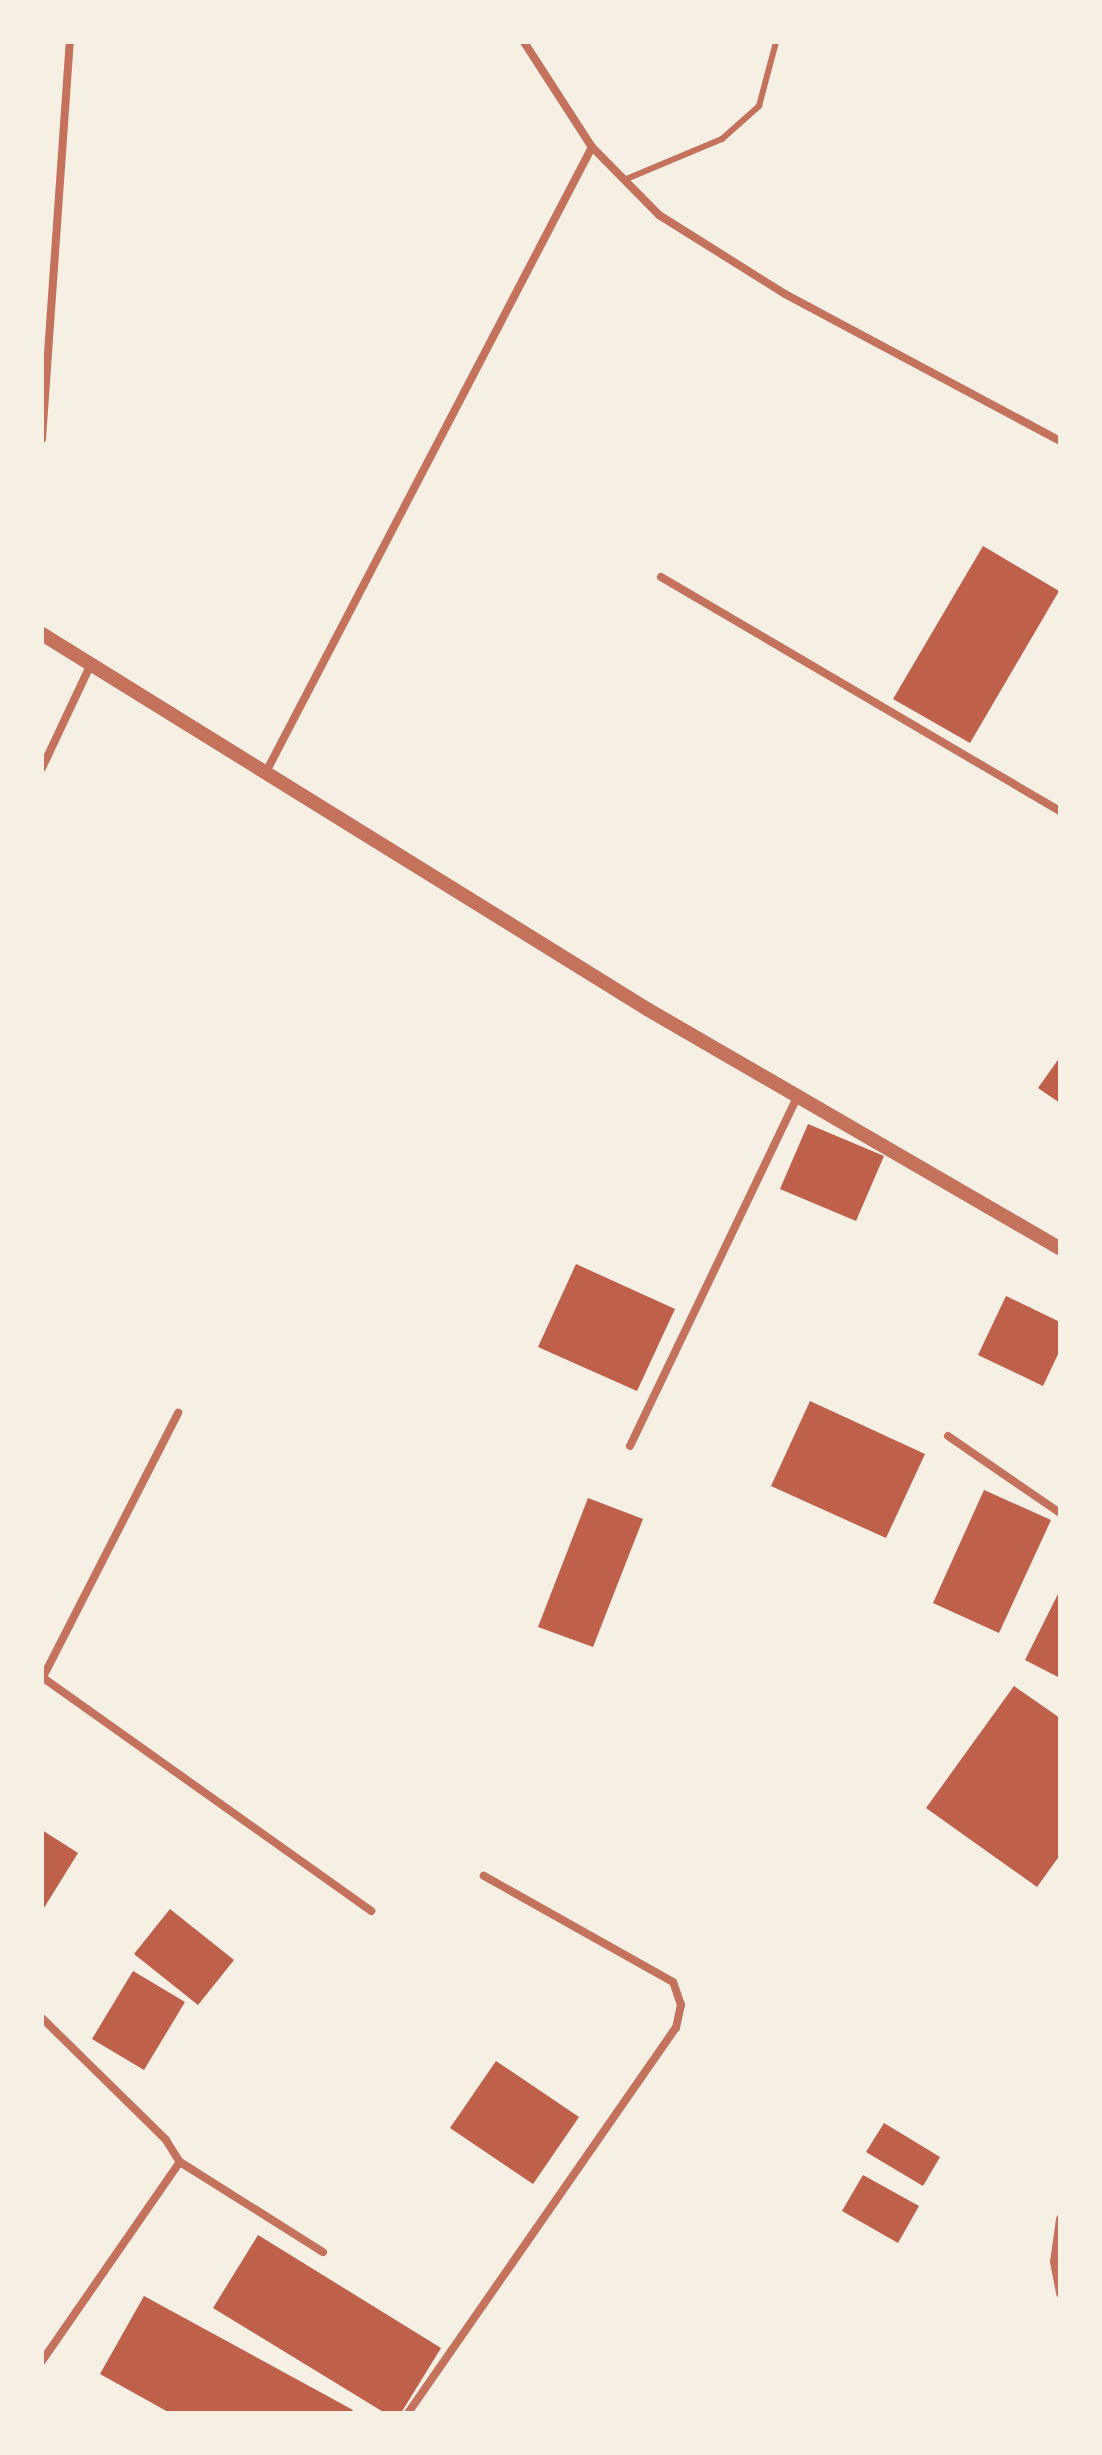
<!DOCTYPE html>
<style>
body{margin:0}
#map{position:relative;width:1102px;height:2455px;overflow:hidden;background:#f6efe4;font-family:"Noto Serif",serif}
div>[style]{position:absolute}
.building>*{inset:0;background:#bf614a}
.service>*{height:6px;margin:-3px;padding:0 3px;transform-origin:3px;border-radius:3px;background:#c5725c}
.minor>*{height:8px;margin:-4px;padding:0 4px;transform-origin:4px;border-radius:4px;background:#c5725c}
.tertiary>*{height:14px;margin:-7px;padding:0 7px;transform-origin:7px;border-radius:7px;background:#c5725c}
span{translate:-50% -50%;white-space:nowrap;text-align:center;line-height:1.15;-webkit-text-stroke:6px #f6efe4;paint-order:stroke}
.frame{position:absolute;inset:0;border:44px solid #f6efe4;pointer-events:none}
</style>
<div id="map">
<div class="building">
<div style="clip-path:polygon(983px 546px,1059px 591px,970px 743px,893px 699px)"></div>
<div style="clip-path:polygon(1060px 1057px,1060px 1103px,1038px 1088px)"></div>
<div style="clip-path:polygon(808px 1124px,884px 1156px,856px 1221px,780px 1189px)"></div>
<div style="clip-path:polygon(576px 1264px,675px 1309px,637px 1391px,538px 1347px)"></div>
<div style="clip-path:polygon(1006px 1296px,1060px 1322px,1060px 1350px,1043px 1386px,978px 1355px)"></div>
<div style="clip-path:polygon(810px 1401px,925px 1454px,886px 1538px,771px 1486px)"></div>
<div style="clip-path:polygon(984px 1490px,1051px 1520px,999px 1633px,933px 1603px)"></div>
<div style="clip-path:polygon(588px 1498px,643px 1519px,593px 1647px,538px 1627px)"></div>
<div style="clip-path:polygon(1060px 1590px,1060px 1678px,1025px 1660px)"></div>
<div style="clip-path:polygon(1014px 1686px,1060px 1718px,1060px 1855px,1037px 1887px,926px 1808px)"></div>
<div style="clip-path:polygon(42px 1830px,78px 1853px,42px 1911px)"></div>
<div style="clip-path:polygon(170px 1909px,234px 1960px,198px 2005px,134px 1954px)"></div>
<div style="clip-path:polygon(133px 1971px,185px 2002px,144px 2070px,92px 2039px)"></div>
<div style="clip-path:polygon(496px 2061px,579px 2117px,533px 2184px,450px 2128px)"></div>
<div style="clip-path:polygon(884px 2123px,940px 2157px,923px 2186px,866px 2152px)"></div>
<div style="clip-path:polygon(863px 2175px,919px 2206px,898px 2243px,842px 2211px)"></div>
<div style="clip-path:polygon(258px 2235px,441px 2348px,401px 2413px,385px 2413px,213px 2308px)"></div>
<div style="clip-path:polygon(144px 2296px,353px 2410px,351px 2413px,170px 2413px,100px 2374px)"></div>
</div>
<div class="service">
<div style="left:624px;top:180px;width:106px;rotate:-22.7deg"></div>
<div style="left:722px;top:139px;width:50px;rotate:-41.7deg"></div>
<div style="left:759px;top:106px;width:66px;rotate:-75.1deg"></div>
</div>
<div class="minor">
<div style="left:524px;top:42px;width:125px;rotate:57.1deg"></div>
<div style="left:592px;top:147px;width:95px;rotate:45.4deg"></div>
<div style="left:659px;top:215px;width:149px;rotate:32.1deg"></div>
<div style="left:785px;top:294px;width:312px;rotate:28.1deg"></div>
<div style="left:42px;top:439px;width:398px;rotate:-86deg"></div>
<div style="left:661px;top:577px;width:463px;rotate:30.4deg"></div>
<div style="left:42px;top:768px;width:115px;rotate:-64.8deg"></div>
<div style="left:266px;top:772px;width:705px;rotate:-62.45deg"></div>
<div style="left:948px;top:1436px;width:136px;rotate:34.5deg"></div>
<div style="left:630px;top:1446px;width:388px;rotate:-64.4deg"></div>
<div style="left:42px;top:1677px;width:404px;rotate:35.4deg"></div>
<div style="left:43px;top:1677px;width:297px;rotate:-62.9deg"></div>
<div style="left:42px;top:2018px;width:174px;rotate:44.5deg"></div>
<div style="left:166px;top:2140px;width:26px;rotate:58deg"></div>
<div style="left:180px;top:2162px;width:169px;rotate:32.2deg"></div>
<div style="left:1060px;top:2219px;width:43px;rotate:97.9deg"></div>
<div style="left:1054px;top:2262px;width:32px;rotate:79deg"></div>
<div style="left:42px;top:2361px;width:242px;rotate:-55.3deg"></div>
<div style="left:408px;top:2413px;width:469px;rotate:-55.2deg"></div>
<div style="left:676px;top:2028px;width:24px;rotate:-78deg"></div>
<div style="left:681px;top:2005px;width:24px;rotate:-109deg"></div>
<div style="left:673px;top:1982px;width:217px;rotate:-150.7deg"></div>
</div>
<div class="tertiary">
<div style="left:42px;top:634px;width:712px;rotate:31.79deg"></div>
<div style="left:647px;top:1009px;width:477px;rotate:30.1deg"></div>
</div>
<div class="frame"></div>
</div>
